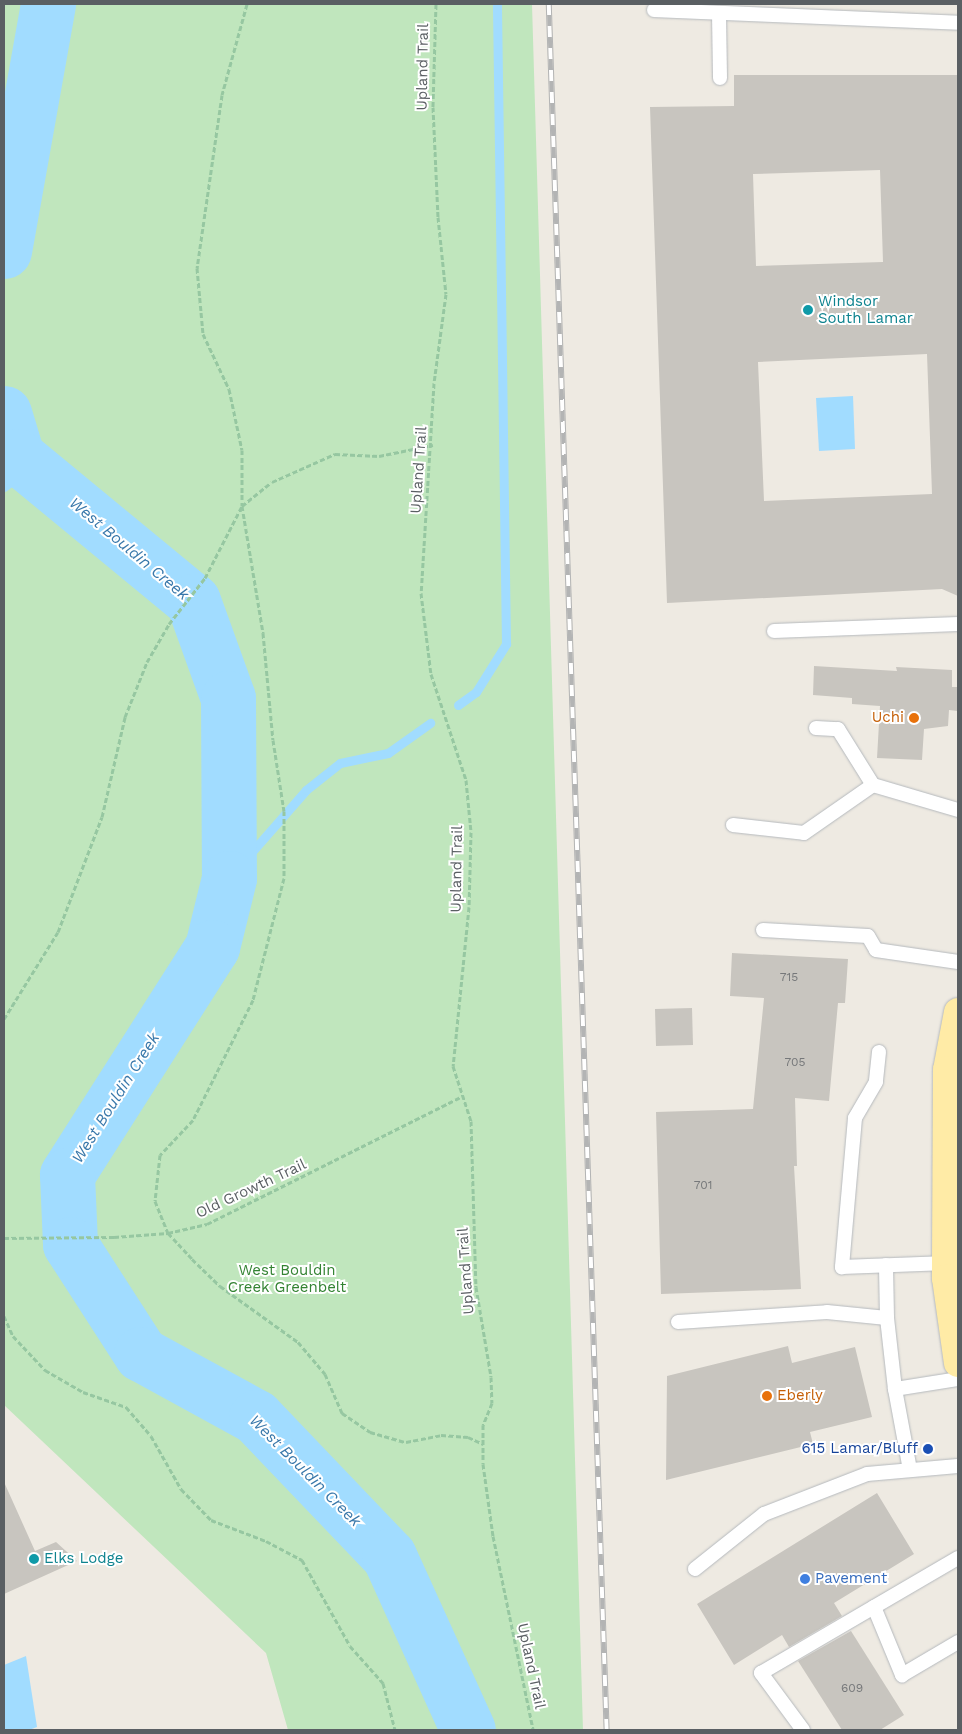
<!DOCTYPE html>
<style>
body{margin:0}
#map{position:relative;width:962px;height:1734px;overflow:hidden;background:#eeeae2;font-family:"Work Sans",sans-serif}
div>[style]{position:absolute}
.green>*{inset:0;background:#c0e6bd}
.water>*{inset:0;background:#a1dcff}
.stream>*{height:9px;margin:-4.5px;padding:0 4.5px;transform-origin:4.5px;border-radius:4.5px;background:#a1dcff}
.river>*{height:55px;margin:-27.5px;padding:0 27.5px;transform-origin:27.5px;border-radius:27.5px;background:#a1dcff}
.building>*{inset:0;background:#c8c5bf}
.path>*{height:3px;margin-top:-1.5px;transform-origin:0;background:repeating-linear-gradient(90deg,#96c7a1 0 5px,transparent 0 7.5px)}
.roads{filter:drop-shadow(0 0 1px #b5b9bd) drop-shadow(0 0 1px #b5b9bd)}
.service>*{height:14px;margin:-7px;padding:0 7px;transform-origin:7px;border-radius:7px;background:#fff}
.primary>*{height:28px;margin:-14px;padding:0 14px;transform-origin:14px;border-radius:14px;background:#ffeba6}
.rail>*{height:5.5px;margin-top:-2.75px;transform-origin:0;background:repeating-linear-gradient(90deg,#fff 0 11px,#b3b4b4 0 22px);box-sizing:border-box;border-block:1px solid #b3b4b4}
.dots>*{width:14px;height:14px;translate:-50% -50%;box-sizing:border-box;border:2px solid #fff;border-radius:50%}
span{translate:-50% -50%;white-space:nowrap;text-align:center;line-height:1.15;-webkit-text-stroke:4px #fff;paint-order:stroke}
.number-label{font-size:12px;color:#76787a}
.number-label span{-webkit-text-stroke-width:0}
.street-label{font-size:15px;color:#5a5f63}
.culture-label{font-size:15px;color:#0d838f}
.left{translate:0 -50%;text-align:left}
.food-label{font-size:15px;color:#c56008}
.right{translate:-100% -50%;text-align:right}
.park-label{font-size:15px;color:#338332}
.transit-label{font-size:15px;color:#164399}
.shop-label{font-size:15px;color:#366cbe}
.water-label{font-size:16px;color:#3978aa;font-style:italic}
.frame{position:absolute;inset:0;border:5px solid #5a5f63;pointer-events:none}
</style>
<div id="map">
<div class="green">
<div style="clip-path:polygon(4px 4px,532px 4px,583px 1730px,288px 1730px,266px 1653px,4px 1405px)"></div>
</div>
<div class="water">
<div style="clip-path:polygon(853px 396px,855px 449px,819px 451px,816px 398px)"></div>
<div style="clip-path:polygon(26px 1656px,37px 1727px,29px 1730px,4px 1730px,4px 1665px)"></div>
</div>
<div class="stream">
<div style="left:4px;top:487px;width:33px;rotate:-38deg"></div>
<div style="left:458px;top:705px;width:22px;rotate:-36deg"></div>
<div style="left:476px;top:692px;width:57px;rotate:-58deg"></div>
<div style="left:506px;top:644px;width:640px;rotate:-90.81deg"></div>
<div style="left:229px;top:878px;width:117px;rotate:-48.8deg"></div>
<div style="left:306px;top:790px;width:43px;rotate:-38.5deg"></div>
<div style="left:340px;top:763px;width:49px;rotate:-11.8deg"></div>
<div style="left:388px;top:753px;width:52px;rotate:-35.5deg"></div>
</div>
<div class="river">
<div style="left:4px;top:251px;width:251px;rotate:-79.9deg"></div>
<div style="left:4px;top:413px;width:45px;rotate:73.2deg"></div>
<div style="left:17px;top:456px;width:228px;rotate:39.5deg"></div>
<div style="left:193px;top:601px;width:103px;rotate:70.2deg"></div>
<div style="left:228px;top:698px;width:180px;rotate:89.7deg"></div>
<div style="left:229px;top:878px;width:71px;rotate:103.8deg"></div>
<div style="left:212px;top:947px;width:270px;rotate:122.5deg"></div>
<div style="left:67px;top:1175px;width:69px;rotate:87.5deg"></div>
<div style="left:70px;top:1244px;width:131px;rotate:57.2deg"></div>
<div style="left:141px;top:1354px;width:131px;rotate:28.7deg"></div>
<div style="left:256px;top:1417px;width:192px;rotate:46.3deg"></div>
<div style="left:389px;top:1556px;width:191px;rotate:65.6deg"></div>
</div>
<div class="building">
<div style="clip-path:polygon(evenodd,734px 75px,958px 75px,958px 596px,942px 589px,667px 603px,650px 107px,734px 106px,734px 75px,880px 170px,883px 262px,756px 266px,753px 174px,880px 170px,734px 75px,927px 354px,932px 494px,764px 501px,758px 362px,927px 354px)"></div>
<div style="clip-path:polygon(814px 666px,897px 671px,896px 667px,952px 670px,952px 687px,958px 687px,958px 711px,949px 710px,948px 726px,924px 729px,922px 760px,877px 758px,880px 706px,852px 704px,852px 698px,813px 695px)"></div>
<div style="clip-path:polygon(732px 953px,848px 959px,845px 1003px,838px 1003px,829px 1101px,795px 1098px,797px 1166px,794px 1166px,801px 1289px,661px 1294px,656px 1112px,753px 1109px,764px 998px,730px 996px)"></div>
<div style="clip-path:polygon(692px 1008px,693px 1045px,656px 1046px,655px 1009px)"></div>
<div style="clip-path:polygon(788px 1346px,792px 1363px,855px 1347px,872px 1417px,810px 1432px,813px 1444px,666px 1480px,667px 1376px)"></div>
<div style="clip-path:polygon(4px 1482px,35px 1551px,56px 1542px,77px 1561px,4px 1594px)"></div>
<div style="clip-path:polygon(877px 1493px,914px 1554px,834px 1603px,842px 1616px,789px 1647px,782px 1635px,734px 1665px,697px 1604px)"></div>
<div style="clip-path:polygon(851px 1631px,904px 1715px,880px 1730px,842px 1730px,798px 1661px)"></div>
</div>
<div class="path">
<div style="left:247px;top:4px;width:94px;rotate:105.4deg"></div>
<div style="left:222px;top:95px;width:175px;rotate:98.2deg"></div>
<div style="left:197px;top:268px;width:66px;rotate:84.8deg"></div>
<div style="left:203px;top:334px;width:61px;rotate:64.7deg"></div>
<div style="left:229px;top:389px;width:62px;rotate:78deg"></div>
<div style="left:242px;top:450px;width:56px;rotate:90deg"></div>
<div style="left:242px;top:506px;width:129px;rotate:80.6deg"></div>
<div style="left:263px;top:633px;width:107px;rotate:84.7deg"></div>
<div style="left:273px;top:740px;width:72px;rotate:81.2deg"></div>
<div style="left:284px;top:811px;width:67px;rotate:90deg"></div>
<div style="left:284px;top:878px;width:126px;rotate:104.3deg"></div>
<div style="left:253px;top:1000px;width:134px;rotate:116.6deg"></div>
<div style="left:193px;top:1120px;width:48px;rotate:133.3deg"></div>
<div style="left:160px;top:1155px;width:46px;rotate:96.2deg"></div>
<div style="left:155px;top:1201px;width:35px;rotate:68deg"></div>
<div style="left:168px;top:1233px;width:35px;rotate:47deg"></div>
<div style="left:192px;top:1259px;width:39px;rotate:44deg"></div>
<div style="left:220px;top:1286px;width:96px;rotate:35.7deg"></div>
<div style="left:298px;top:1342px;width:42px;rotate:49.8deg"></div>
<div style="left:325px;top:1374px;width:43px;rotate:66.4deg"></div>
<div style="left:342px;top:1413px;width:34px;rotate:34deg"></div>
<div style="left:370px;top:1432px;width:37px;rotate:16deg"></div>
<div style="left:406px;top:1442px;width:36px;rotate:-11deg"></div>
<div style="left:441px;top:1435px;width:27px;rotate:4deg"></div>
<div style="left:468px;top:1437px;width:17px;rotate:25deg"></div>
<div style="left:436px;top:4px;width:103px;rotate:91.7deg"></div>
<div style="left:433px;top:107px;width:110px;rotate:87.4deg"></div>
<div style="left:438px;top:217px;width:77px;rotate:84.1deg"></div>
<div style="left:446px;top:294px;width:90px;rotate:97.7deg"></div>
<div style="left:434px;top:383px;width:210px;rotate:93.5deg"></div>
<div style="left:421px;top:593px;width:82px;rotate:83deg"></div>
<div style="left:431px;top:674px;width:112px;rotate:71.7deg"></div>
<div style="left:466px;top:780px;width:52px;rotate:84.5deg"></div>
<div style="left:471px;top:832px;width:75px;rotate:91.5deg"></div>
<div style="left:469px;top:907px;width:160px;rotate:95.7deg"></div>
<div style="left:453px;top:1066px;width:58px;rotate:71.9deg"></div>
<div style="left:471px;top:1121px;width:166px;rotate:88.3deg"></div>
<div style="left:476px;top:1287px;width:91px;rotate:80.5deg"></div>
<div style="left:491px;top:1377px;width:26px;rotate:88deg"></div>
<div style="left:492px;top:1403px;width:24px;rotate:112deg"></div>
<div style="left:483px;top:1425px;width:39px;rotate:90deg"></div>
<div style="left:483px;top:1464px;width:73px;rotate:82.1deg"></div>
<div style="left:493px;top:1536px;width:198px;rotate:78.3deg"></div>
<div style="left:4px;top:1019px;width:102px;rotate:-58.2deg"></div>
<div style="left:58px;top:932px;width:123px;rotate:-69.1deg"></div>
<div style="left:102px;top:817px;width:103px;rotate:-77deg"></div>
<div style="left:125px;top:717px;width:59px;rotate:-68.2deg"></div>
<div style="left:147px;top:662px;width:44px;rotate:-59.9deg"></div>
<div style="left:169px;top:624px;width:58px;rotate:-52deg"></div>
<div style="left:205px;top:578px;width:81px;rotate:-62.8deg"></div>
<div style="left:242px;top:506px;width:38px;rotate:-39deg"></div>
<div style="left:272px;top:482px;width:69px;rotate:-24deg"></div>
<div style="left:335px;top:454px;width:44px;rotate:2.6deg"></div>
<div style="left:379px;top:456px;width:55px;rotate:-11.5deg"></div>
<div style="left:4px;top:1238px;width:110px;rotate:-0.5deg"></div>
<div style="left:114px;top:1237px;width:54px;rotate:-4.2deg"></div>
<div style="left:168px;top:1233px;width:40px;rotate:-13deg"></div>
<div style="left:207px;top:1224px;width:284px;rotate:-26.6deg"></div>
<div style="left:4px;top:1316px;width:22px;rotate:66deg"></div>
<div style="left:13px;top:1336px;width:47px;rotate:46.7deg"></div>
<div style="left:45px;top:1370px;width:44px;rotate:30.1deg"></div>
<div style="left:83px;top:1392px;width:46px;rotate:19.2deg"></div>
<div style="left:126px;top:1407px;width:38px;rotate:49deg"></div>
<div style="left:151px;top:1436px;width:61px;rotate:60.5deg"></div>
<div style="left:181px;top:1489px;width:43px;rotate:45.9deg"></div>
<div style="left:211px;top:1520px;width:59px;rotate:20.9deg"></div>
<div style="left:266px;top:1541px;width:41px;rotate:27.8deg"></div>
<div style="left:302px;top:1560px;width:98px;rotate:60.8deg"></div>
<div style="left:350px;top:1646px;width:50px;rotate:48.3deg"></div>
<div style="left:383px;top:1683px;width:49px;rotate:75.7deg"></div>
</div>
<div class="roads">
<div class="service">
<div style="left:654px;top:10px;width:304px;rotate:2.4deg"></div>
<div style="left:719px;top:14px;width:64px;rotate:89.1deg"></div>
<div style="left:774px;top:631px;width:184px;rotate:-2.2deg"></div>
<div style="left:816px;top:728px;width:22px;rotate:3deg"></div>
<div style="left:838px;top:729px;width:66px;rotate:58deg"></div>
<div style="left:733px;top:825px;width:71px;rotate:6.4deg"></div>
<div style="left:804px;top:833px;width:84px;rotate:-34.8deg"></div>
<div style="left:873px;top:785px;width:89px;rotate:16.4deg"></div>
<div style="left:763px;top:930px;width:105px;rotate:3.3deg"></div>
<div style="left:868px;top:936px;width:16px;rotate:60deg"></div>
<div style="left:876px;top:950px;width:83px;rotate:8.3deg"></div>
<div style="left:879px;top:1052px;width:30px;rotate:96deg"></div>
<div style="left:876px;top:1082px;width:42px;rotate:120.3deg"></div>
<div style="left:855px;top:1118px;width:150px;rotate:95deg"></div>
<div style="left:842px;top:1267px;width:105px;rotate:-2.2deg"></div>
<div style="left:887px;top:1318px;width:71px;rotate:83.6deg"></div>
<div style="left:895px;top:1389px;width:82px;rotate:79.5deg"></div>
<div style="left:678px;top:1322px;width:149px;rotate:-3.8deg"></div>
<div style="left:827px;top:1312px;width:60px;rotate:5.7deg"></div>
<div style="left:887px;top:1318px;width:53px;rotate:-91.1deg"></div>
<div style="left:895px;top:1389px;width:64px;rotate:-9deg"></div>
<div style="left:695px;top:1569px;width:88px;rotate:-38.6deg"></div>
<div style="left:764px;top:1514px;width:110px;rotate:-21.2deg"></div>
<div style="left:867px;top:1474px;width:91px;rotate:-5deg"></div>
<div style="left:874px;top:1607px;width:74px;rotate:67.6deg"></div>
<div style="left:902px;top:1675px;width:65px;rotate:-30.5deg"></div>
<div style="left:803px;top:1730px;width:71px;rotate:-126.4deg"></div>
<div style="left:761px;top:1673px;width:228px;rotate:-30.3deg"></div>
</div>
<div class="primary">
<div style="left:958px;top:1012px;width:59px;rotate:100.7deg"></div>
<div style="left:947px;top:1070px;width:208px;rotate:90.3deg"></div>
<div style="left:946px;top:1278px;width:86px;rotate:82deg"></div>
</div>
</div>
<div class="rail">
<div style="left:549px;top:4px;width:1727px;rotate:88.08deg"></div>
</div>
<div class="dots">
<div style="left:808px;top:310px;background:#0f9aa8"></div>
<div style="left:914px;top:718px;background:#e8710a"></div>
<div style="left:767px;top:1396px;background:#e8710a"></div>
<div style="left:928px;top:1449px;background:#1a4fb4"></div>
<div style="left:34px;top:1559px;background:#0f9aa8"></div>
<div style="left:805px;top:1579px;background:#3f7fe0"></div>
</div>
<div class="number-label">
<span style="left:789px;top:978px">715</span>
<span style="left:795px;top:1063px">705</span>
<span style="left:703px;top:1186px">701</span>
<span style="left:852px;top:1689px">609</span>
</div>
<div class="street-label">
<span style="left:423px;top:67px;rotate:-89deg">Upland Trail</span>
<span style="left:419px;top:470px;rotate:-86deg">Upland Trail</span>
<span style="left:457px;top:869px;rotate:-89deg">Upland Trail</span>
<span style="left:251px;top:1189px;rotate:-25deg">Old Growth Trail</span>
<span style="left:466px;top:1271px;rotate:-94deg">Upland Trail</span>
<span style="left:531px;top:1666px;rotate:78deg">Upland Trail</span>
</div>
<div class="culture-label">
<span class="left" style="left:818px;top:310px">Windsor<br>South Lamar</span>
<span class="left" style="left:44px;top:1559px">Elks Lodge</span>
</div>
<div class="food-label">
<span class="right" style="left:904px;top:718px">Uchi</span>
<span class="left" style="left:777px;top:1396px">Eberly</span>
</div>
<div class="park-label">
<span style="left:287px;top:1279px">West Bouldin<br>Creek Greenbelt</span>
</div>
<div class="transit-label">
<span class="right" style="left:918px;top:1449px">615 Lamar/Bluff</span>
</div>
<div class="shop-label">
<span class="left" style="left:815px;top:1579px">Pavement</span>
</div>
<div class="water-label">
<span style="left:129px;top:549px;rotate:40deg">West Bouldin Creek</span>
<span style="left:116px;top:1098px;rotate:-58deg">West Bouldin Creek</span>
<span style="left:305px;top:1471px;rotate:45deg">West Bouldin Creek</span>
</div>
<div class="frame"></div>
</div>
